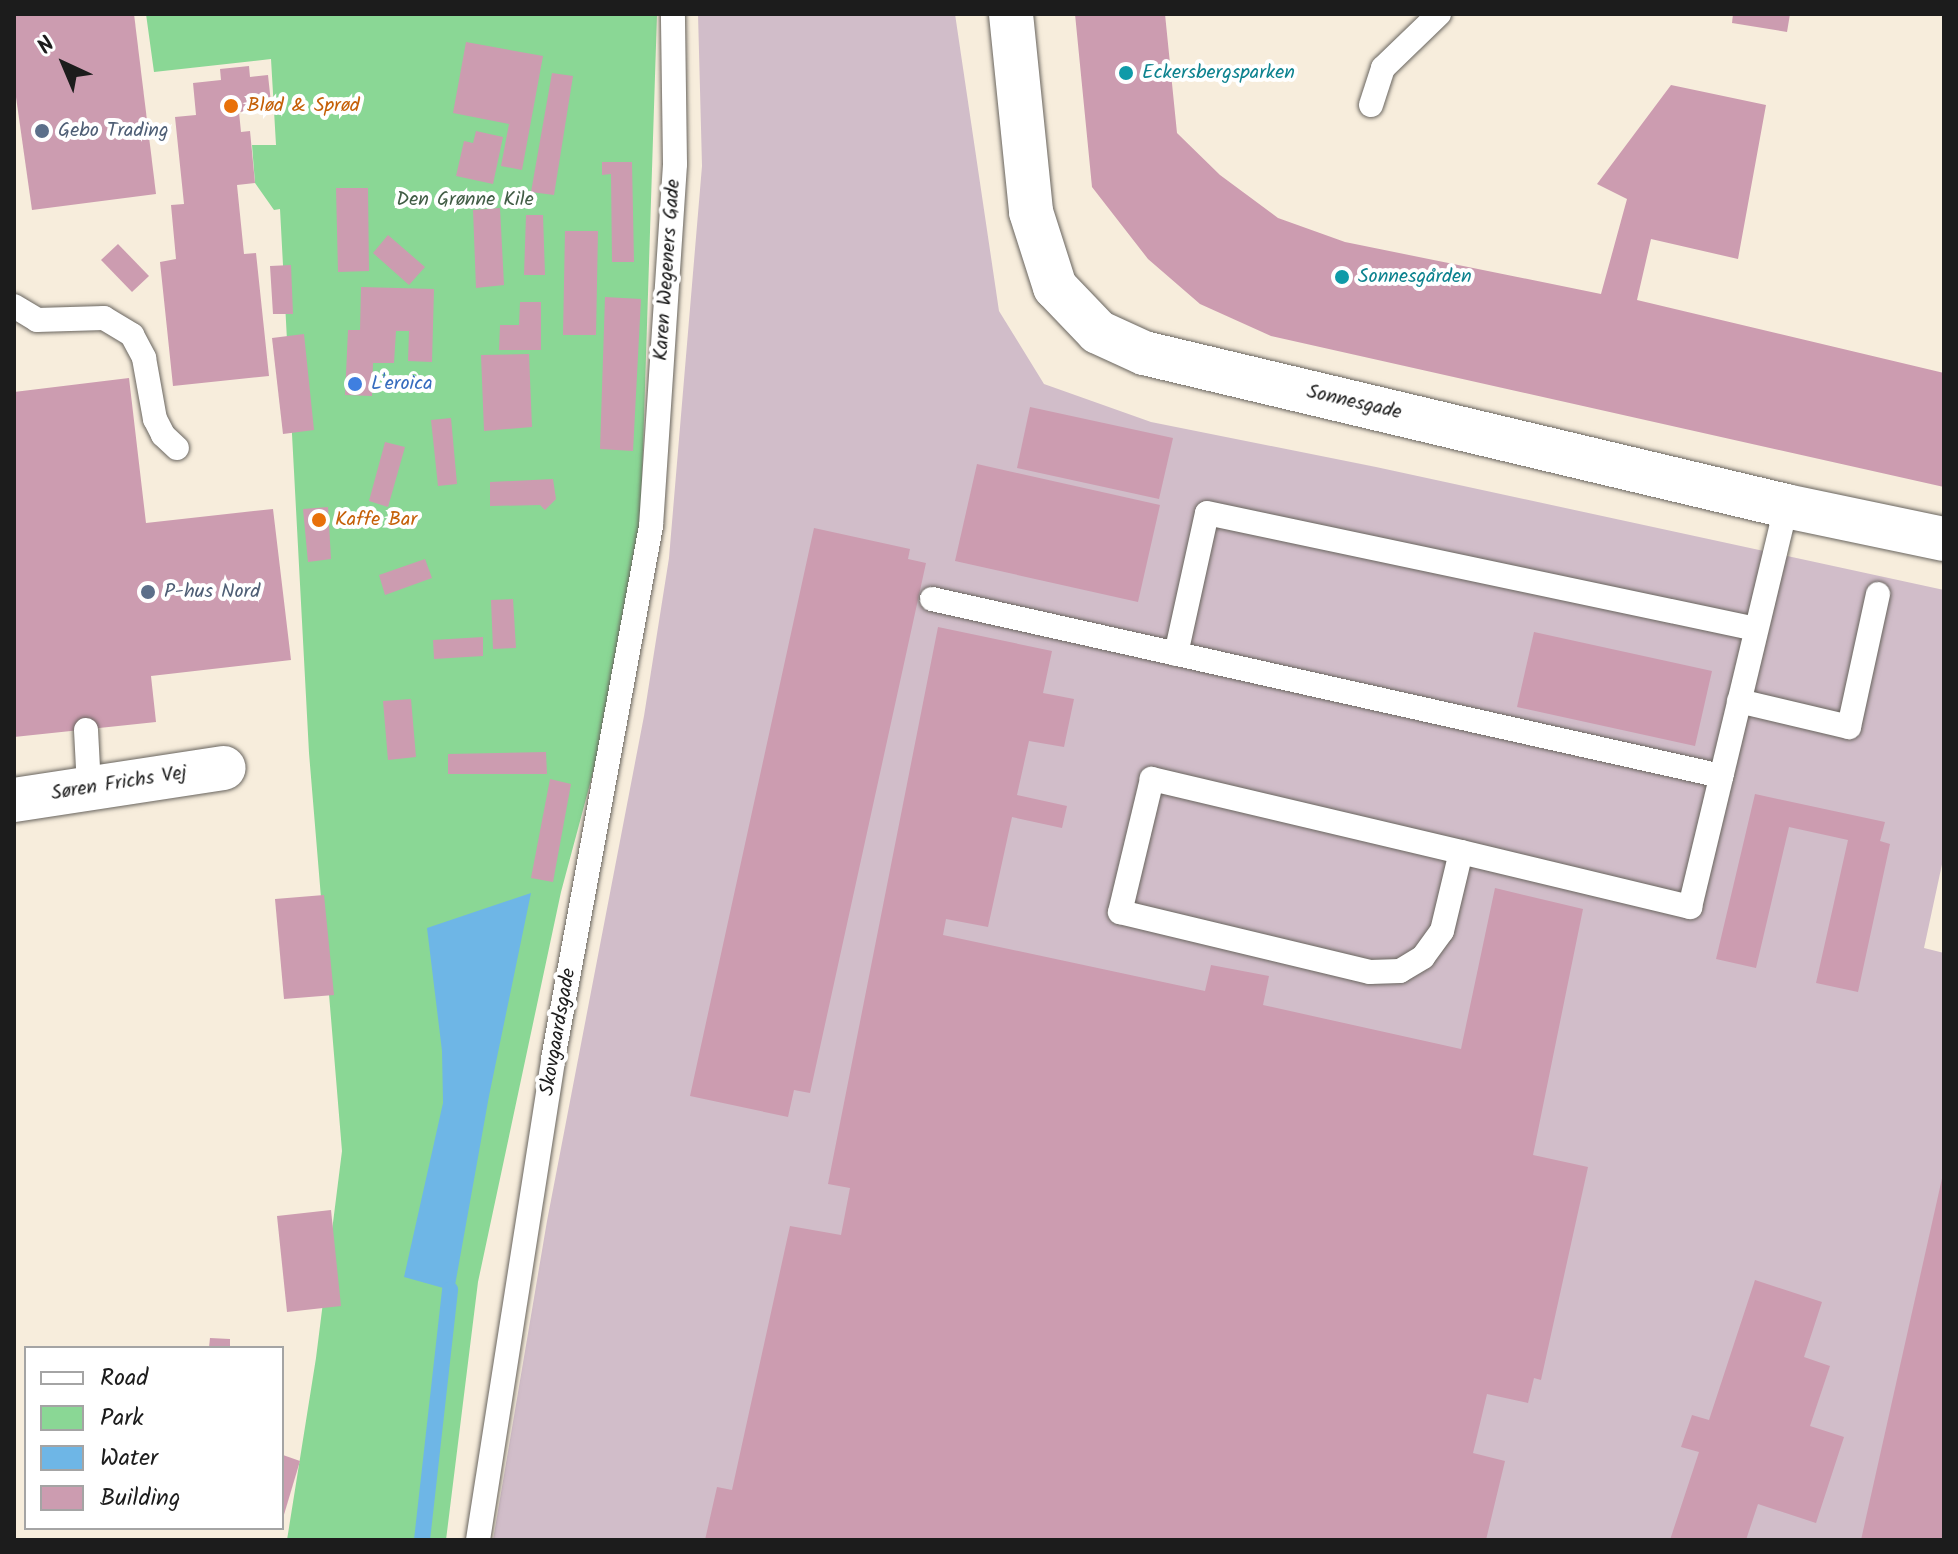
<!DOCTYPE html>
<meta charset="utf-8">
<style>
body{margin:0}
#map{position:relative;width:1958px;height:1554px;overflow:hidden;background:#f7eddc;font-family:Kalam,sans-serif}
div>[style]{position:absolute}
.industrial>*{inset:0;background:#d1bdc9}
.green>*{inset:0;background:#8ad795}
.water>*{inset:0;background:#6eb6e6}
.stream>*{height:16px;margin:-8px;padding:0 8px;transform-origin:8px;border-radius:8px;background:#6eb6e6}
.building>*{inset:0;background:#cc9cb0}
.roads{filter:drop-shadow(0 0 2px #69655f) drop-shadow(0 0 2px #69655f)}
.lane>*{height:24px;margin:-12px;padding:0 12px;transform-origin:12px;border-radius:12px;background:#fff}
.street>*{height:44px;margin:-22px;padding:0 22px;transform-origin:22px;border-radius:22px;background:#fff}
.dots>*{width:22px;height:22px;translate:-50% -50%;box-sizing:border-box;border:4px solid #fff;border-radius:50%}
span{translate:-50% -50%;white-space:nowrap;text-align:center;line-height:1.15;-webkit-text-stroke:8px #fff;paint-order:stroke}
.culture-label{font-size:20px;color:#0d838f}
.left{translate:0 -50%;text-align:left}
.food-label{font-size:20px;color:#c56008}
.service-label{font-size:20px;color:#4e5e75}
.park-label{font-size:20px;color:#425d46}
.street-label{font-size:20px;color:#1c1c1c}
.shop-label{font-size:20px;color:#366cbe}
.frame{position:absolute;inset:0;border:16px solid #1c1c1c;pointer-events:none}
.legend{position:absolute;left:24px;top:1346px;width:260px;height:184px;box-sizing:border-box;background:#fff;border:2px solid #a4a4a4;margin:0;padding:10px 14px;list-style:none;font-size:24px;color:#1c1c1c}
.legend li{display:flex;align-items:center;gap:16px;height:40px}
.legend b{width:40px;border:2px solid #a4a4a4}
.north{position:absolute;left:24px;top:24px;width:80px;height:80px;-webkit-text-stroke:6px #fff;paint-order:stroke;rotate:316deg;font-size:22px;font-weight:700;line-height:32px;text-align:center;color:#1c1c1c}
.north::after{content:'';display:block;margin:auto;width:28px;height:36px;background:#1c1c1c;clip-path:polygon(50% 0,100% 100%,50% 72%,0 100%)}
</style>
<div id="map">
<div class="industrial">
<div style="clip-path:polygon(698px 14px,955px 14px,999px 311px,1044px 384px,1151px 422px,1376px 467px,1944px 590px,1944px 855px,1924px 948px,1944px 953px,1944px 1540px,493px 1540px,547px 1221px,644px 716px,669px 558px,702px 166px)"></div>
</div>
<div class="green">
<div style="clip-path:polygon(146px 14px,657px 14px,638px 605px,561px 892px,478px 1282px,446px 1540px,287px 1540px,316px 1358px,342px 1151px,309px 753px,280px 209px,274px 210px,255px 183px,252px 145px,276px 145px,271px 59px,154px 72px)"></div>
</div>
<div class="water">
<div style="clip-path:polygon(531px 893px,489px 1096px,454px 1291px,404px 1277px,443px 1103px,442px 1051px,427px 928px)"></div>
</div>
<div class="stream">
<div style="left:422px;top:1540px;width:252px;rotate:-83.6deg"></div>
</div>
<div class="building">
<div style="clip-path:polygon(14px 14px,134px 14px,156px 194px,32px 210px,14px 83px)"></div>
<div style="clip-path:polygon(1075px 14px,1165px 14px,1177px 133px,1220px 175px,1278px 218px,1345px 242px,1601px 294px,1627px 199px,1597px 184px,1671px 85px,1766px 105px,1738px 259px,1651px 239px,1637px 300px,1944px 373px,1944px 487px,1271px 336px,1200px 304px,1148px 259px,1092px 187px)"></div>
<div style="clip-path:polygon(1733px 14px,1790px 14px,1787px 32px,1732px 23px)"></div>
<div style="clip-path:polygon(466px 42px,543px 56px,522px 170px,501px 166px,509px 124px,453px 113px)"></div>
<div style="clip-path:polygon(249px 66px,250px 77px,268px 75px,271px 103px,253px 105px,254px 111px,239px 112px,241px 132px,250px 131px,255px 183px,237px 185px,244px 254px,256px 253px,269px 376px,173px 386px,160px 262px,176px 259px,171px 205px,184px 204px,175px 117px,196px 115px,193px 83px,221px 80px,220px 69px)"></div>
<div style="clip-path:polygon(552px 73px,573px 76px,554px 195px,531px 192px)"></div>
<div style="clip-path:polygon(476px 131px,503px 137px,493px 184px,456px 176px,464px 141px,473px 143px)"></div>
<div style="clip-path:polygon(602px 162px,632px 162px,634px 262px,612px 262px,611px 174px,602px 175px)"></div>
<div style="clip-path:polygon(336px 188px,368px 188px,369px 271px,338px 272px)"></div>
<div style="clip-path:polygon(500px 208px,504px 285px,476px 288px,473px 210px)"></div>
<div style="clip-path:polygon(526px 215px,543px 215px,545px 275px,524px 275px)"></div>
<div style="clip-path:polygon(565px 231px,598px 231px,596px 335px,563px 335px)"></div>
<div style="clip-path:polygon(388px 235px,425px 267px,409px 285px,373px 253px)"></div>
<div style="clip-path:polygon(118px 244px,149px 276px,132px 292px,101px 260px)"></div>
<div style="clip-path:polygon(291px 265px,293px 314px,273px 314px,270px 266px)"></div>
<div style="clip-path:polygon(361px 287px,434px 289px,432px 362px,408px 361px,409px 331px,396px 331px,394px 363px,373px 363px,372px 396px,345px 395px,348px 330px,360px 330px)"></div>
<div style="clip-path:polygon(605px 297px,641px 299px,633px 451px,600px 449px)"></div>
<div style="clip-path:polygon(520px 302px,541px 302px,541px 350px,499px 350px,500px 325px,519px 325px)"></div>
<div style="clip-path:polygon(304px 334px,314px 430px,283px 434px,272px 338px)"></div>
<div style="clip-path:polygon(529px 354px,532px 427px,484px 431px,481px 355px)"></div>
<div style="clip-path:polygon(129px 378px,146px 523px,273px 509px,291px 660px,151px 676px,156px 722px,14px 737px,14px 392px)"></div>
<div style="clip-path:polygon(1030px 407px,1173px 438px,1159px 499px,1017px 468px)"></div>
<div style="clip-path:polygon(451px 418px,457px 484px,438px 486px,431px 420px)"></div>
<div style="clip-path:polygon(385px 442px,405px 447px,388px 507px,369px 501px)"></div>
<div style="clip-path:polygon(977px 464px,1160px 505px,1138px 602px,955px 561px)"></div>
<div style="clip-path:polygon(553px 479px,556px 499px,545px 510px,540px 505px,490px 506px,490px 482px)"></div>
<div style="clip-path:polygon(328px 507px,331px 559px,308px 562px,303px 509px)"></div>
<div style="clip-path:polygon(814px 528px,910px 549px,908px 559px,926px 563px,810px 1093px,794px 1090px,788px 1117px,690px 1096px)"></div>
<div style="clip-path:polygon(425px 559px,432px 578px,385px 595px,379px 575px)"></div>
<div style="clip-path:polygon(513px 599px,516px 648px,493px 649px,491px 600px)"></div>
<div style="clip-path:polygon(938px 627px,1052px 651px,1043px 693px,1074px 699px,1064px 747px,1029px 741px,1017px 795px,1067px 806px,1062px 828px,1012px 817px,988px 927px,946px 919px,943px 935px,1205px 991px,1211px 965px,1269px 976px,1263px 1005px,1461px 1049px,1495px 888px,1583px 909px,1533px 1155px,1588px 1167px,1541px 1380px,1534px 1378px,1528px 1403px,1487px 1394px,1473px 1453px,1505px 1461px,1486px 1540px,705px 1540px,717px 1487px,732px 1490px,790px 1226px,841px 1235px,850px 1188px,828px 1184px)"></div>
<div style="clip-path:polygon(1534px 632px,1712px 671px,1695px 746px,1517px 707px)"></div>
<div style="clip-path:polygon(483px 637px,483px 656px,434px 659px,433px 640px)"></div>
<div style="clip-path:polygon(411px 699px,416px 757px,388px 760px,383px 701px)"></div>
<div style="clip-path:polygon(546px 752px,547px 774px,448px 774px,448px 754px)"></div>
<div style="clip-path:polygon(550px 779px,571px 784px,553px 882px,531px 878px)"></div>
<div style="clip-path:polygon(1755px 794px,1885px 822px,1880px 841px,1890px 844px,1858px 992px,1816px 983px,1848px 840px,1789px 827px,1756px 968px,1716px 959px)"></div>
<div style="clip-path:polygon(324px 895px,334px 995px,284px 999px,275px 899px)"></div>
<div style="clip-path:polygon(1943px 1174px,1944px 1540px,1861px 1540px)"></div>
<div style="clip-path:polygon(331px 1210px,341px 1306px,287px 1312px,277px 1216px)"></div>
<div style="clip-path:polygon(1755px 1280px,1822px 1302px,1804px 1357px,1830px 1366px,1810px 1426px,1844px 1437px,1816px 1523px,1758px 1504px,1746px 1540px,1670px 1540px,1699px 1452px,1681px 1447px,1692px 1415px,1709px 1420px)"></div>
<div style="clip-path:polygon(210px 1338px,230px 1339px,230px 1348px,209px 1348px)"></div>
<div style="clip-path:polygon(283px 1455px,300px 1461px,283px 1518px,282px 1518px)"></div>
</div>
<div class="roads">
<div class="lane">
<div style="left:1371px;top:105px;width:39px;rotate:-72deg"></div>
<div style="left:1383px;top:68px;width:78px;rotate:-44deg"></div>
<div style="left:14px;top:306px;width:27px;rotate:31deg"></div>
<div style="left:37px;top:320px;width:67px;rotate:-1.7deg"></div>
<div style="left:104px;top:318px;width:33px;rotate:31deg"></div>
<div style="left:132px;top:335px;width:26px;rotate:62deg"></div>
<div style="left:144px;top:358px;width:62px;rotate:79.8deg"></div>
<div style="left:155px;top:419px;width:18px;rotate:63deg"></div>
<div style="left:163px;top:435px;width:19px;rotate:43deg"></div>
<div style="left:932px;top:599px;width:809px;rotate:12.64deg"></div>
<div style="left:1176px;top:654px;width:144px;rotate:-77.6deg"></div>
<div style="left:1207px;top:513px;width:561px;rotate:11.93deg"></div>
<div style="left:1739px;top:701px;width:113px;rotate:13.3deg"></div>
<div style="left:1849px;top:727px;width:136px;rotate:-77.7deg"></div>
<div style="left:86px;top:730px;width:57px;rotate:87deg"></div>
<div style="left:1461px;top:852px;width:318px;rotate:-166.7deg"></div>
<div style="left:1152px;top:779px;width:137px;rotate:103.5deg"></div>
<div style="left:1120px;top:912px;width:257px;rotate:13.5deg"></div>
<div style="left:1370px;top:972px;width:30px;rotate:-2deg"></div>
<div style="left:1400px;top:971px;width:27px;rotate:-31deg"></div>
<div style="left:1423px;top:957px;width:32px;rotate:-54deg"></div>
<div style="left:1442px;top:931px;width:81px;rotate:-76.5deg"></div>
<div style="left:1461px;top:852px;width:236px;rotate:13.5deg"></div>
<div style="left:1690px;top:907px;width:412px;rotate:-76.5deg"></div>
<div style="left:478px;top:1540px;width:487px;rotate:-81.1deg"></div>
<div style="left:553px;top:1059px;width:542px;rotate:-79.58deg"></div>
<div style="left:651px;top:526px;width:363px;rotate:-86.2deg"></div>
<div style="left:675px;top:164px;width:150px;rotate:-90.8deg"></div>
</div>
<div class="street">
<div style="left:1011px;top:14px;width:199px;rotate:84.2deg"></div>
<div style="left:1031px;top:212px;width:79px;rotate:72.3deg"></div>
<div style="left:1055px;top:287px;width:62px;rotate:46.3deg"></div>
<div style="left:1098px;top:332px;width:51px;rotate:24.5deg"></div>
<div style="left:1144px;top:353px;width:660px;rotate:13.4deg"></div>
<div style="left:1786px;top:506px;width:161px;rotate:11.8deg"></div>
<div style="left:14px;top:800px;width:212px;rotate:-8.7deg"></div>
</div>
</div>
<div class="dots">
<div style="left:1126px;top:73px;background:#0f9aa8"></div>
<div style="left:231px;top:106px;background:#e8710a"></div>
<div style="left:42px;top:131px;background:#5c6f8a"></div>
<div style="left:1342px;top:277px;background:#0f9aa8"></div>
<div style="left:355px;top:384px;background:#3f7fe0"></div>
<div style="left:319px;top:520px;background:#e8710a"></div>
<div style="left:148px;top:592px;background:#5c6f8a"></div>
</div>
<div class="culture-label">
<span class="left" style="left:1142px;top:73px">Eckersbergsparken</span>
<span class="left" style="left:1358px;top:277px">Sonnesgården</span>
</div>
<div class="food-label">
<span class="left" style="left:247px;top:106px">Blød &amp; Sprød</span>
<span class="left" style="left:335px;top:520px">Kaffe Bar</span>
</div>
<div class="service-label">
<span class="left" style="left:58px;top:131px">Gebo Trading</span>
<span class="left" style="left:164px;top:592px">P-hus Nord</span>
</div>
<div class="park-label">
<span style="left:465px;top:200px">Den Grønne Kile</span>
</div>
<div class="street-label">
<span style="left:668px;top:270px;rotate:-86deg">Karen Wegeners Gade</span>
<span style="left:1354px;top:403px;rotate:13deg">Sonnesgade</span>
<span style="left:119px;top:784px;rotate:-9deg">Søren Frichs Vej</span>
<span style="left:559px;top:1032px;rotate:-80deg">Skovgaardsgade</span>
</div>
<div class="shop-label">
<span class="left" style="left:371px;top:384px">L'eroica</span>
</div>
<div class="frame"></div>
<ul class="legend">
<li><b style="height:10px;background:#fff"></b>Road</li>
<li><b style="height:22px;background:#8ad795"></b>Park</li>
<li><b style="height:22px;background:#6eb6e6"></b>Water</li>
<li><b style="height:22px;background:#cc9cb0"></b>Building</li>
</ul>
<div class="north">N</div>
</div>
